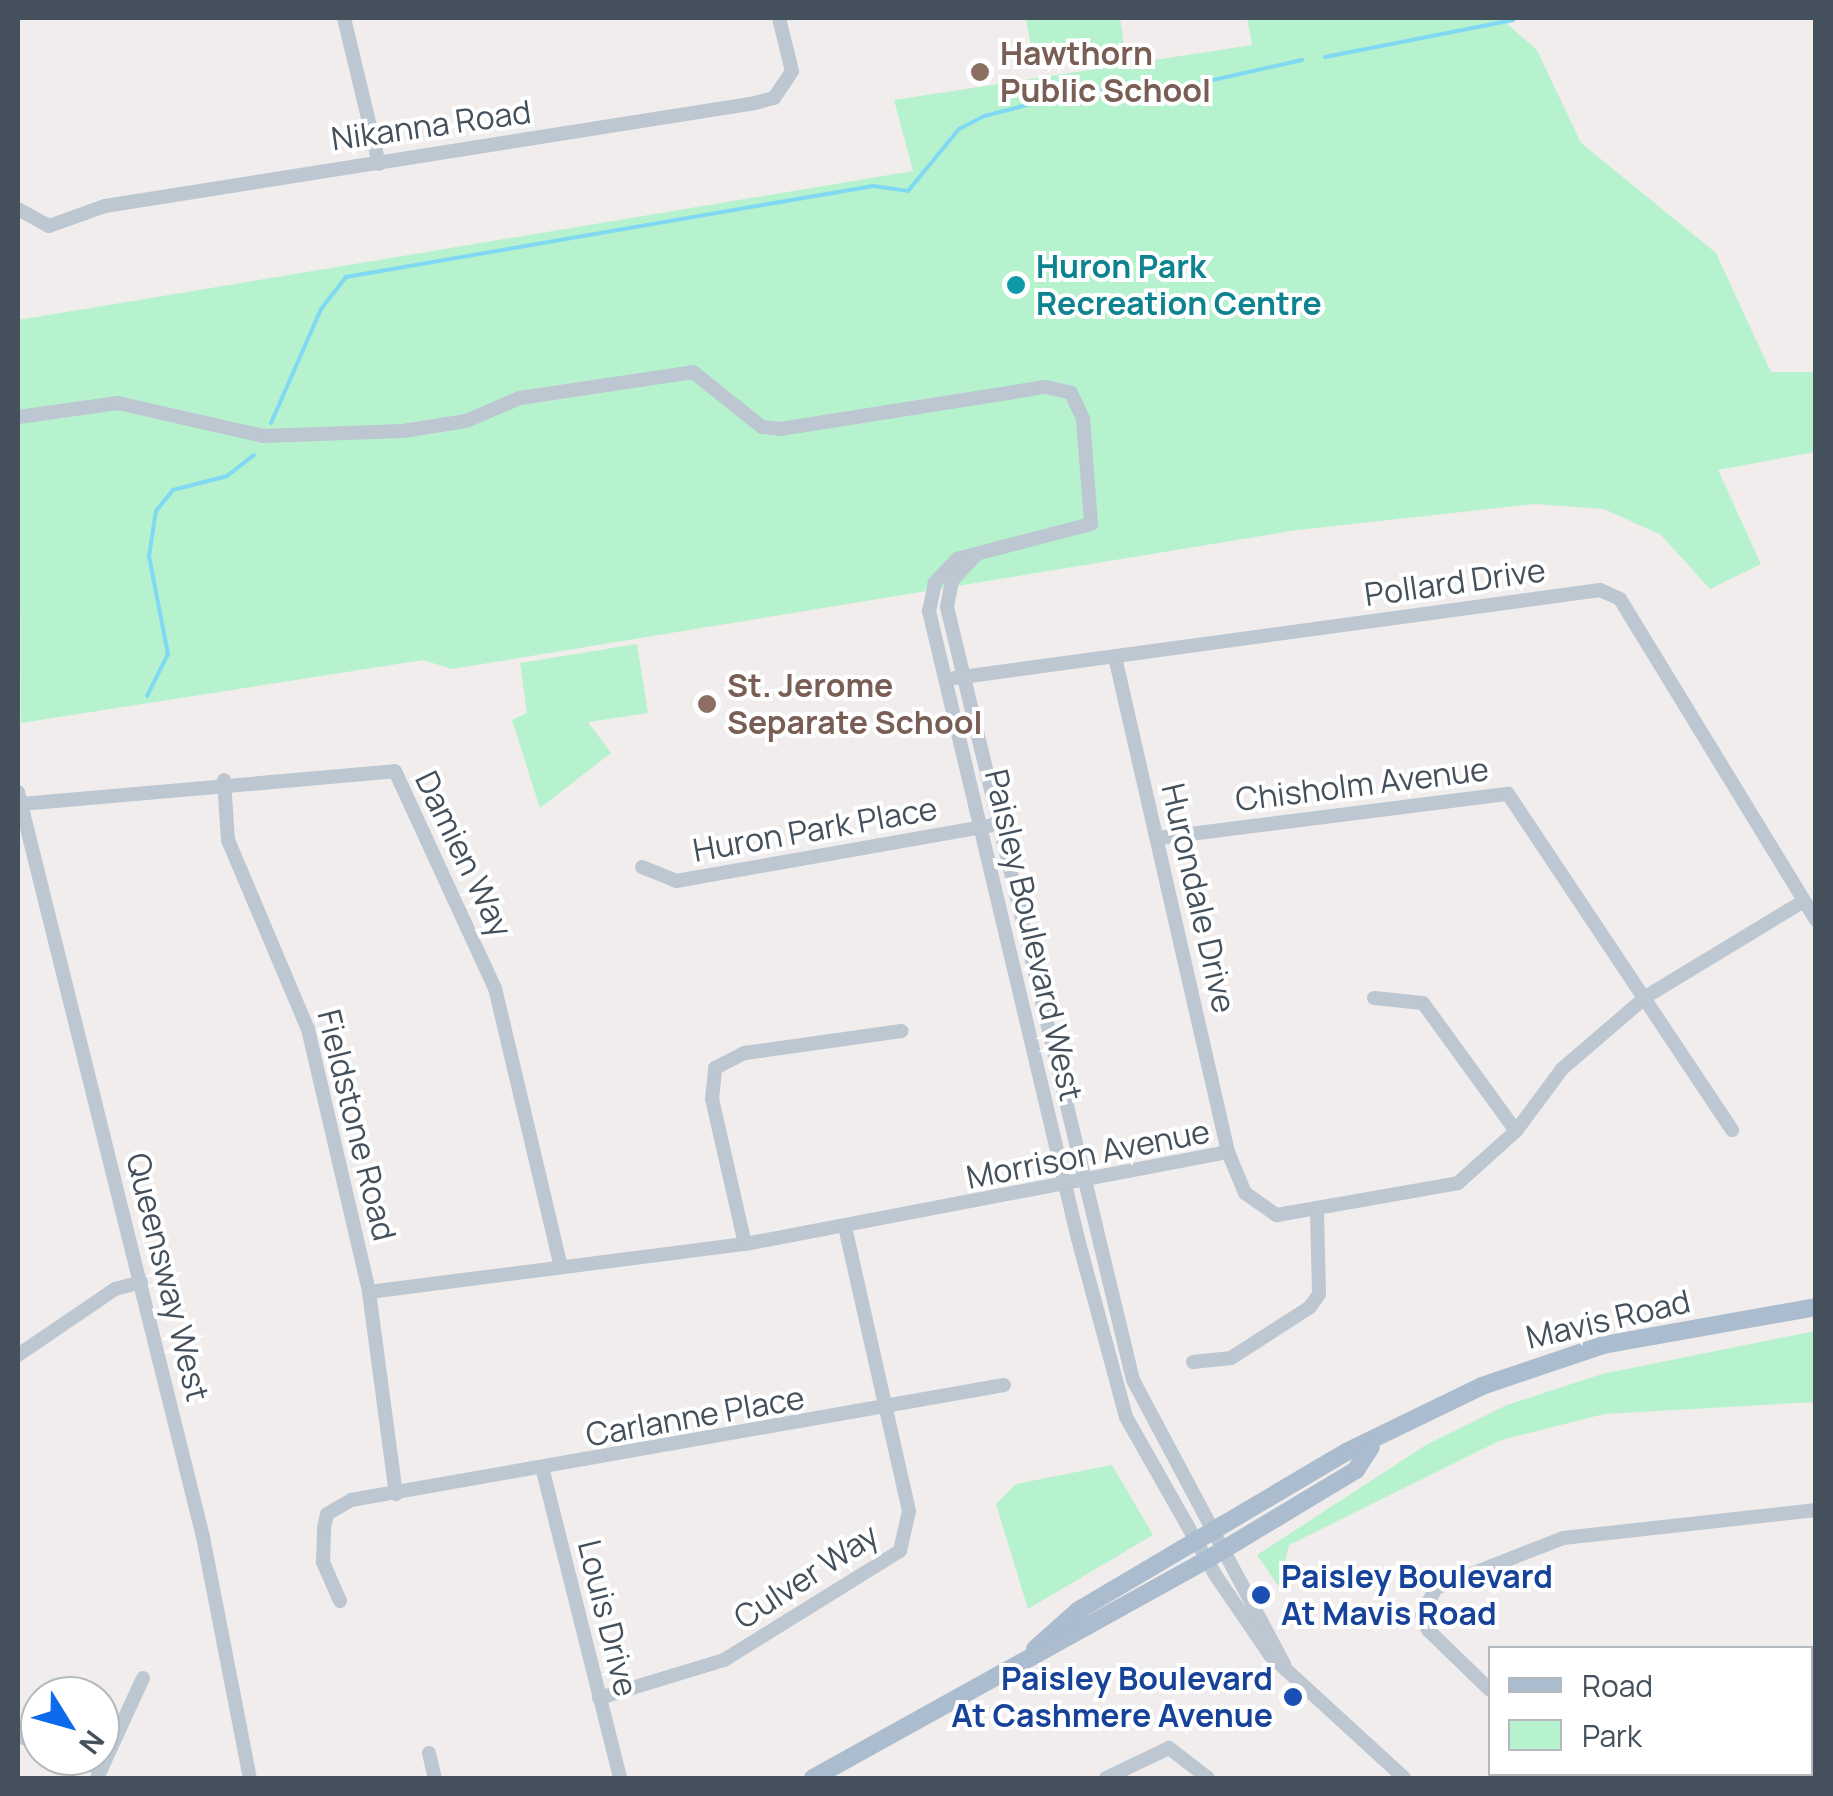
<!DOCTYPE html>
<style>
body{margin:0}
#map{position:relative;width:1833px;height:1796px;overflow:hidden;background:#f0edec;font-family:Manrope,sans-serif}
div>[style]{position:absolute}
.green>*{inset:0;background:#b7f2ce}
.stream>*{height:4px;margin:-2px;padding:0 2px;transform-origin:2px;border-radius:2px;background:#80d9f2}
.minor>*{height:14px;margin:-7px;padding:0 7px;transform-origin:7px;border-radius:7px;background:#bcc7d1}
.major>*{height:18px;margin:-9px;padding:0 9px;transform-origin:9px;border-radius:9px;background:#aabcce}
.dots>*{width:28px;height:28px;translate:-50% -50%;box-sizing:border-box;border:5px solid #fff;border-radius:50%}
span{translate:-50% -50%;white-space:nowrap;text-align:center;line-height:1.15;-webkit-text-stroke:8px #fff;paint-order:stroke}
.education-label{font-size:32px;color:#785e54;font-weight:700}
.left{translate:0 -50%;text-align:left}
.street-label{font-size:32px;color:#44505c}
.culture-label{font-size:32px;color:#0d838f;font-weight:700}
.transit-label{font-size:32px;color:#164399;font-weight:700}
.right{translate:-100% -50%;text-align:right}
.frame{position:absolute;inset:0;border:20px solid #44505c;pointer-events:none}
.legend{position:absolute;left:1488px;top:1646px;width:325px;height:130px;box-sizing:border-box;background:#fff;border:2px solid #b4b9be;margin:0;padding:12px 18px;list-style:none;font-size:30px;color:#44505c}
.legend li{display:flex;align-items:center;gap:20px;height:50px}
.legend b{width:50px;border:2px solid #b4b9be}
.north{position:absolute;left:20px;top:1676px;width:100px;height:100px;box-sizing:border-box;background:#fff;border:2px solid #b4b9be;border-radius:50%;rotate:127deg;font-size:28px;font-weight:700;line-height:40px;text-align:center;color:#44505c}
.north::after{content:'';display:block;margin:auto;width:35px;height:45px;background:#0c6aeb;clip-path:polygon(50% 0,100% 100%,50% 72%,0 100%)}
</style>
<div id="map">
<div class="green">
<div style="clip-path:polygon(1026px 18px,1120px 18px,1124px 45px,1034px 65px)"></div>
<div style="clip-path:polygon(1247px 18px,1500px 18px,1537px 50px,1581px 143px,1716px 253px,1771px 372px,1815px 372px,1815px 452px,1718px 470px,1761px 564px,1710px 589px,1661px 535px,1604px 509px,1535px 504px,1298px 530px,452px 669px,423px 660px,21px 723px,18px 320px,913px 171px,894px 100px,1252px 45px)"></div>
<div style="clip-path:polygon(637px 644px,648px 713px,588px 722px,611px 753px,540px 808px,512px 720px,527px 713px,520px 663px)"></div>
<div style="clip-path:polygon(1815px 1331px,1815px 1402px,1604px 1414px,1501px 1440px,1289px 1545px,1279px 1587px,1257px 1555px,1426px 1445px,1507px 1405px,1602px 1374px)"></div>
<div style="clip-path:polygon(1112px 1465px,1153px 1535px,1028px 1609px,996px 1504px,1016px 1484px)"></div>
</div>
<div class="stream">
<div style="left:1325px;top:57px;width:192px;rotate:-11.1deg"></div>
<div style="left:271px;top:423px;width:124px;rotate:-66.3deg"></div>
<div style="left:321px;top:309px;width:41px;rotate:-52deg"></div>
<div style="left:346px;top:277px;width:535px;rotate:-9.8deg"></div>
<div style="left:873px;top:186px;width:35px;rotate:8deg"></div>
<div style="left:908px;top:191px;width:80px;rotate:-50.6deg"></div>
<div style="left:959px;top:129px;width:29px;rotate:-27deg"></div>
<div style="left:985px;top:116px;width:95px;rotate:-14.6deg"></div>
<div style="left:1077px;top:92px;width:109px;rotate:-3.2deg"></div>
<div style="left:1186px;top:86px;width:119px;rotate:-12.6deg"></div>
<div style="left:147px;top:696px;width:47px;rotate:-63.4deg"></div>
<div style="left:168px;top:654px;width:100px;rotate:-101deg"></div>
<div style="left:149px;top:556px;width:46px;rotate:-81.2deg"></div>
<div style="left:156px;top:511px;width:27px;rotate:-51deg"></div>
<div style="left:173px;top:490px;width:56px;rotate:-14.5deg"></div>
<div style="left:227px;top:476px;width:34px;rotate:-38deg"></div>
</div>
<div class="minor">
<div style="left:344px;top:18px;width:150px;rotate:76.5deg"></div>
<div style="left:18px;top:209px;width:35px;rotate:29deg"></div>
<div style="left:49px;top:226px;width:59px;rotate:-19.7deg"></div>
<div style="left:105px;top:206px;width:658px;rotate:-9deg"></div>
<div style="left:755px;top:103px;width:20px;rotate:-15deg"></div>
<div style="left:774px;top:98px;width:32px;rotate:-56deg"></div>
<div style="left:792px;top:71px;width:55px;rotate:-103.8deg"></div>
<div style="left:18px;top:417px;width:101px;rotate:-8deg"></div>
<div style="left:118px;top:403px;width:149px;rotate:12.8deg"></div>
<div style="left:263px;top:436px;width:140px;rotate:-2deg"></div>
<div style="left:403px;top:431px;width:64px;rotate:-9deg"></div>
<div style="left:466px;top:421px;width:59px;rotate:-23.1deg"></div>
<div style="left:520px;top:398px;width:175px;rotate:-8.5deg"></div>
<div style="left:693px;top:372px;width:88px;rotate:38.6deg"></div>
<div style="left:762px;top:427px;width:18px;rotate:6deg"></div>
<div style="left:780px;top:429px;width:269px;rotate:-9deg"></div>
<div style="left:1046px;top:387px;width:26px;rotate:13deg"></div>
<div style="left:1071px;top:393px;width:29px;rotate:65deg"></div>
<div style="left:1083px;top:419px;width:105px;rotate:85.6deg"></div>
<div style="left:1091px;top:524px;width:138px;rotate:165.4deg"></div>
<div style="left:957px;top:559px;width:33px;rotate:133deg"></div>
<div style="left:935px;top:583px;width:29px;rotate:102deg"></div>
<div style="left:929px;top:611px;width:645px;rotate:76.65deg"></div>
<div style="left:1078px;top:1239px;width:184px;rotate:74.9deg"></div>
<div style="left:1126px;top:1417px;width:183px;rotate:60.5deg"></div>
<div style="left:1216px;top:1576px;width:96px;rotate:55.6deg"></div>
<div style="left:1270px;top:1655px;width:182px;rotate:42.5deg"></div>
<div style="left:976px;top:555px;width:35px;rotate:133deg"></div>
<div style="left:952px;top:581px;width:26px;rotate:101deg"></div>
<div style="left:947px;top:607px;width:795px;rotate:76.47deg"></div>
<div style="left:1133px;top:1380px;width:322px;rotate:62deg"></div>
<div style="left:1115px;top:657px;width:508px;rotate:77.14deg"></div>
<div style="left:1228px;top:1152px;width:44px;rotate:67.5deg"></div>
<div style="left:1245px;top:1193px;width:39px;rotate:35deg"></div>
<div style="left:1277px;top:1215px;width:184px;rotate:-10deg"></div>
<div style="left:1458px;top:1183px;width:78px;rotate:-41.9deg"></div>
<div style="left:1516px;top:1131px;width:77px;rotate:-53.4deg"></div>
<div style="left:1562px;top:1069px;width:112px;rotate:-40.7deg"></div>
<div style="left:1647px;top:996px;width:181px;rotate:-31.2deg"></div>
<div style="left:955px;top:678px;width:651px;rotate:-7.77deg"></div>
<div style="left:1600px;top:590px;width:22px;rotate:24deg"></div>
<div style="left:1620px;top:599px;width:376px;rotate:58.6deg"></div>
<div style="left:224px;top:780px;width:60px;rotate:86.2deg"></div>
<div style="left:228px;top:840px;width:205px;rotate:67.1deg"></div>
<div style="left:308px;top:1029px;width:270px;rotate:76.9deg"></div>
<div style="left:369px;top:1292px;width:204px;rotate:82.4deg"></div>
<div style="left:18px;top:792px;width:768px;rotate:76.05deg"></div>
<div style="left:203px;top:1537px;width:246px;rotate:79deg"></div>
<div style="left:21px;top:804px;width:375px;rotate:-5deg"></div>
<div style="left:395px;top:771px;width:239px;rotate:65.3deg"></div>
<div style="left:495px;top:988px;width:287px;rotate:76.7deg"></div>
<div style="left:1158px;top:838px;width:353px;rotate:-7.2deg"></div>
<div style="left:1508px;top:794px;width:404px;rotate:56.3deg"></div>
<div style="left:642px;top:867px;width:37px;rotate:22deg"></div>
<div style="left:676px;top:881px;width:329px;rotate:-10deg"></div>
<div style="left:1374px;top:998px;width:49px;rotate:5.8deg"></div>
<div style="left:1423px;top:1003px;width:158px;rotate:54deg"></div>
<div style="left:745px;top:1244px;width:149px;rotate:-102.8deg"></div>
<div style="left:712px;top:1099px;width:31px;rotate:-84deg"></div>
<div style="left:715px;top:1068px;width:34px;rotate:-27deg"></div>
<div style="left:745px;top:1053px;width:158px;rotate:-8deg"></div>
<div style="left:369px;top:1292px;width:379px;rotate:-7.3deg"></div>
<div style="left:745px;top:1244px;width:492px;rotate:-10.8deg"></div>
<div style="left:18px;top:1355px;width:117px;rotate:-34.2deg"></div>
<div style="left:115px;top:1289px;width:27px;rotate:-15deg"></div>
<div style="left:1193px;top:1362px;width:38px;rotate:-6deg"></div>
<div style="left:1231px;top:1358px;width:94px;rotate:-32.8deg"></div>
<div style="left:1310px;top:1307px;width:16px;rotate:-55deg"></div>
<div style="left:1319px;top:1294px;width:84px;rotate:-91.4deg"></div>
<div style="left:543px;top:1471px;width:317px;rotate:75.9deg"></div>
<div style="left:340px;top:1601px;width:43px;rotate:-113.6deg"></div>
<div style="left:323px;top:1562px;width:34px;rotate:-88deg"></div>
<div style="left:324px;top:1528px;width:14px;rotate:-78deg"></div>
<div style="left:327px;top:1514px;width:28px;rotate:-30deg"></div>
<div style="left:351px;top:1500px;width:663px;rotate:-9.99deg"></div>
<div style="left:1490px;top:1690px;width:86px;rotate:-135.9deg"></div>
<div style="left:1428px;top:1630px;width:16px;rotate:-112deg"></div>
<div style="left:1422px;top:1615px;width:30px;rotate:-63deg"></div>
<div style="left:1436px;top:1588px;width:136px;rotate:-21.5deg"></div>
<div style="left:1563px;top:1538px;width:255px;rotate:-6.3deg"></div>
<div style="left:1810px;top:1696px;width:6px"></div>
<div style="left:599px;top:1698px;width:131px;rotate:-16.9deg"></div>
<div style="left:724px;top:1660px;width:207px;rotate:-31.8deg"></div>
<div style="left:900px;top:1551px;width:41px;rotate:-77.3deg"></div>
<div style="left:909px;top:1511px;width:291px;rotate:-102.7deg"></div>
<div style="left:18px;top:1736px;width:23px;rotate:20deg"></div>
<div style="left:429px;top:1753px;width:26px;rotate:77deg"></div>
<div style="left:69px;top:1756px;width:35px;rotate:22deg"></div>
<div style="left:1709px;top:1774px;width:4px;rotate:63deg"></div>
<div style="left:97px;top:1778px;width:110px;rotate:-65.3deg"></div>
<div style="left:1106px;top:1778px;width:70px;rotate:-25.5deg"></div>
<div style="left:1169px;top:1748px;width:49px;rotate:37.6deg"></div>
<div style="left:1592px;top:1778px;width:6px;rotate:-39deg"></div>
</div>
<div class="major">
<div style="left:1035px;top:1649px;width:59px;rotate:-41.6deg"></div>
<div style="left:1079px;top:1610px;width:310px;rotate:-30.6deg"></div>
<div style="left:1346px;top:1452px;width:151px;rotate:-25.9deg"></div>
<div style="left:1482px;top:1386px;width:128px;rotate:-18.7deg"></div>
<div style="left:1603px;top:1345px;width:216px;rotate:-10.1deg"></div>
<div style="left:813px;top:1778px;width:452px;rotate:-29deg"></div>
<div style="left:1208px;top:1559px;width:173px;rotate:-31deg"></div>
<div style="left:1356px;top:1470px;width:27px;rotate:-57deg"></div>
</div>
<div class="dots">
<div style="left:980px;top:72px;background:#8d6e63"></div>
<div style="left:1016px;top:285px;background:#0f9aa8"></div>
<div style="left:707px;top:704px;background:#8d6e63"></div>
<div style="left:1261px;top:1595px;background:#1a4fb4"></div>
<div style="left:1293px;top:1697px;background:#1a4fb4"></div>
</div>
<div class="education-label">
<span class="left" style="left:1000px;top:72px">Hawthorn<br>Public School</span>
<span class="left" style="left:727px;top:704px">St. Jerome<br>Separate School</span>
</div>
<div class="street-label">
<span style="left:431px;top:125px;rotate:-8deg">Nikanna Road</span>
<span style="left:1455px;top:582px;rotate:-8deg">Pollard Drive</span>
<span style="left:1362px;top:784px;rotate:-7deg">Chisholm Avenue</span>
<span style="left:815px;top:829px;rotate:-10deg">Huron Park Place</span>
<span style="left:464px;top:854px;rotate:64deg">Damien Way</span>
<span style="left:1199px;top:898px;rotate:77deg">Hurondale Drive</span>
<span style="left:1034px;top:935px;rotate:77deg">Paisley Boulevard West</span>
<span style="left:357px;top:1125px;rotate:76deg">Fieldstone Road</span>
<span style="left:1088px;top:1154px;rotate:-11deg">Morrison Avenue</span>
<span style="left:168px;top:1277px;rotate:76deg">Queensway West</span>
<span style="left:1608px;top:1319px;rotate:-13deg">Mavis Road</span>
<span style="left:695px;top:1416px;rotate:-10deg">Carlanne Place</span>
<span style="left:806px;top:1576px;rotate:-33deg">Culver Way</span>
<span style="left:608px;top:1618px;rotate:76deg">Louis Drive</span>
</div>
<div class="culture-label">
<span class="left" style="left:1036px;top:285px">Huron Park<br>Recreation Centre</span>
</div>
<div class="transit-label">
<span class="left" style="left:1281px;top:1595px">Paisley Boulevard<br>At Mavis Road</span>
<span class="right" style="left:1273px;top:1697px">Paisley Boulevard<br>At Cashmere Avenue</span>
</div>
<div class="frame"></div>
<ul class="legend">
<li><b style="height:12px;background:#aabcce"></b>Road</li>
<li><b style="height:28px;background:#b7f2ce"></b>Park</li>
</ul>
<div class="north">N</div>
</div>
